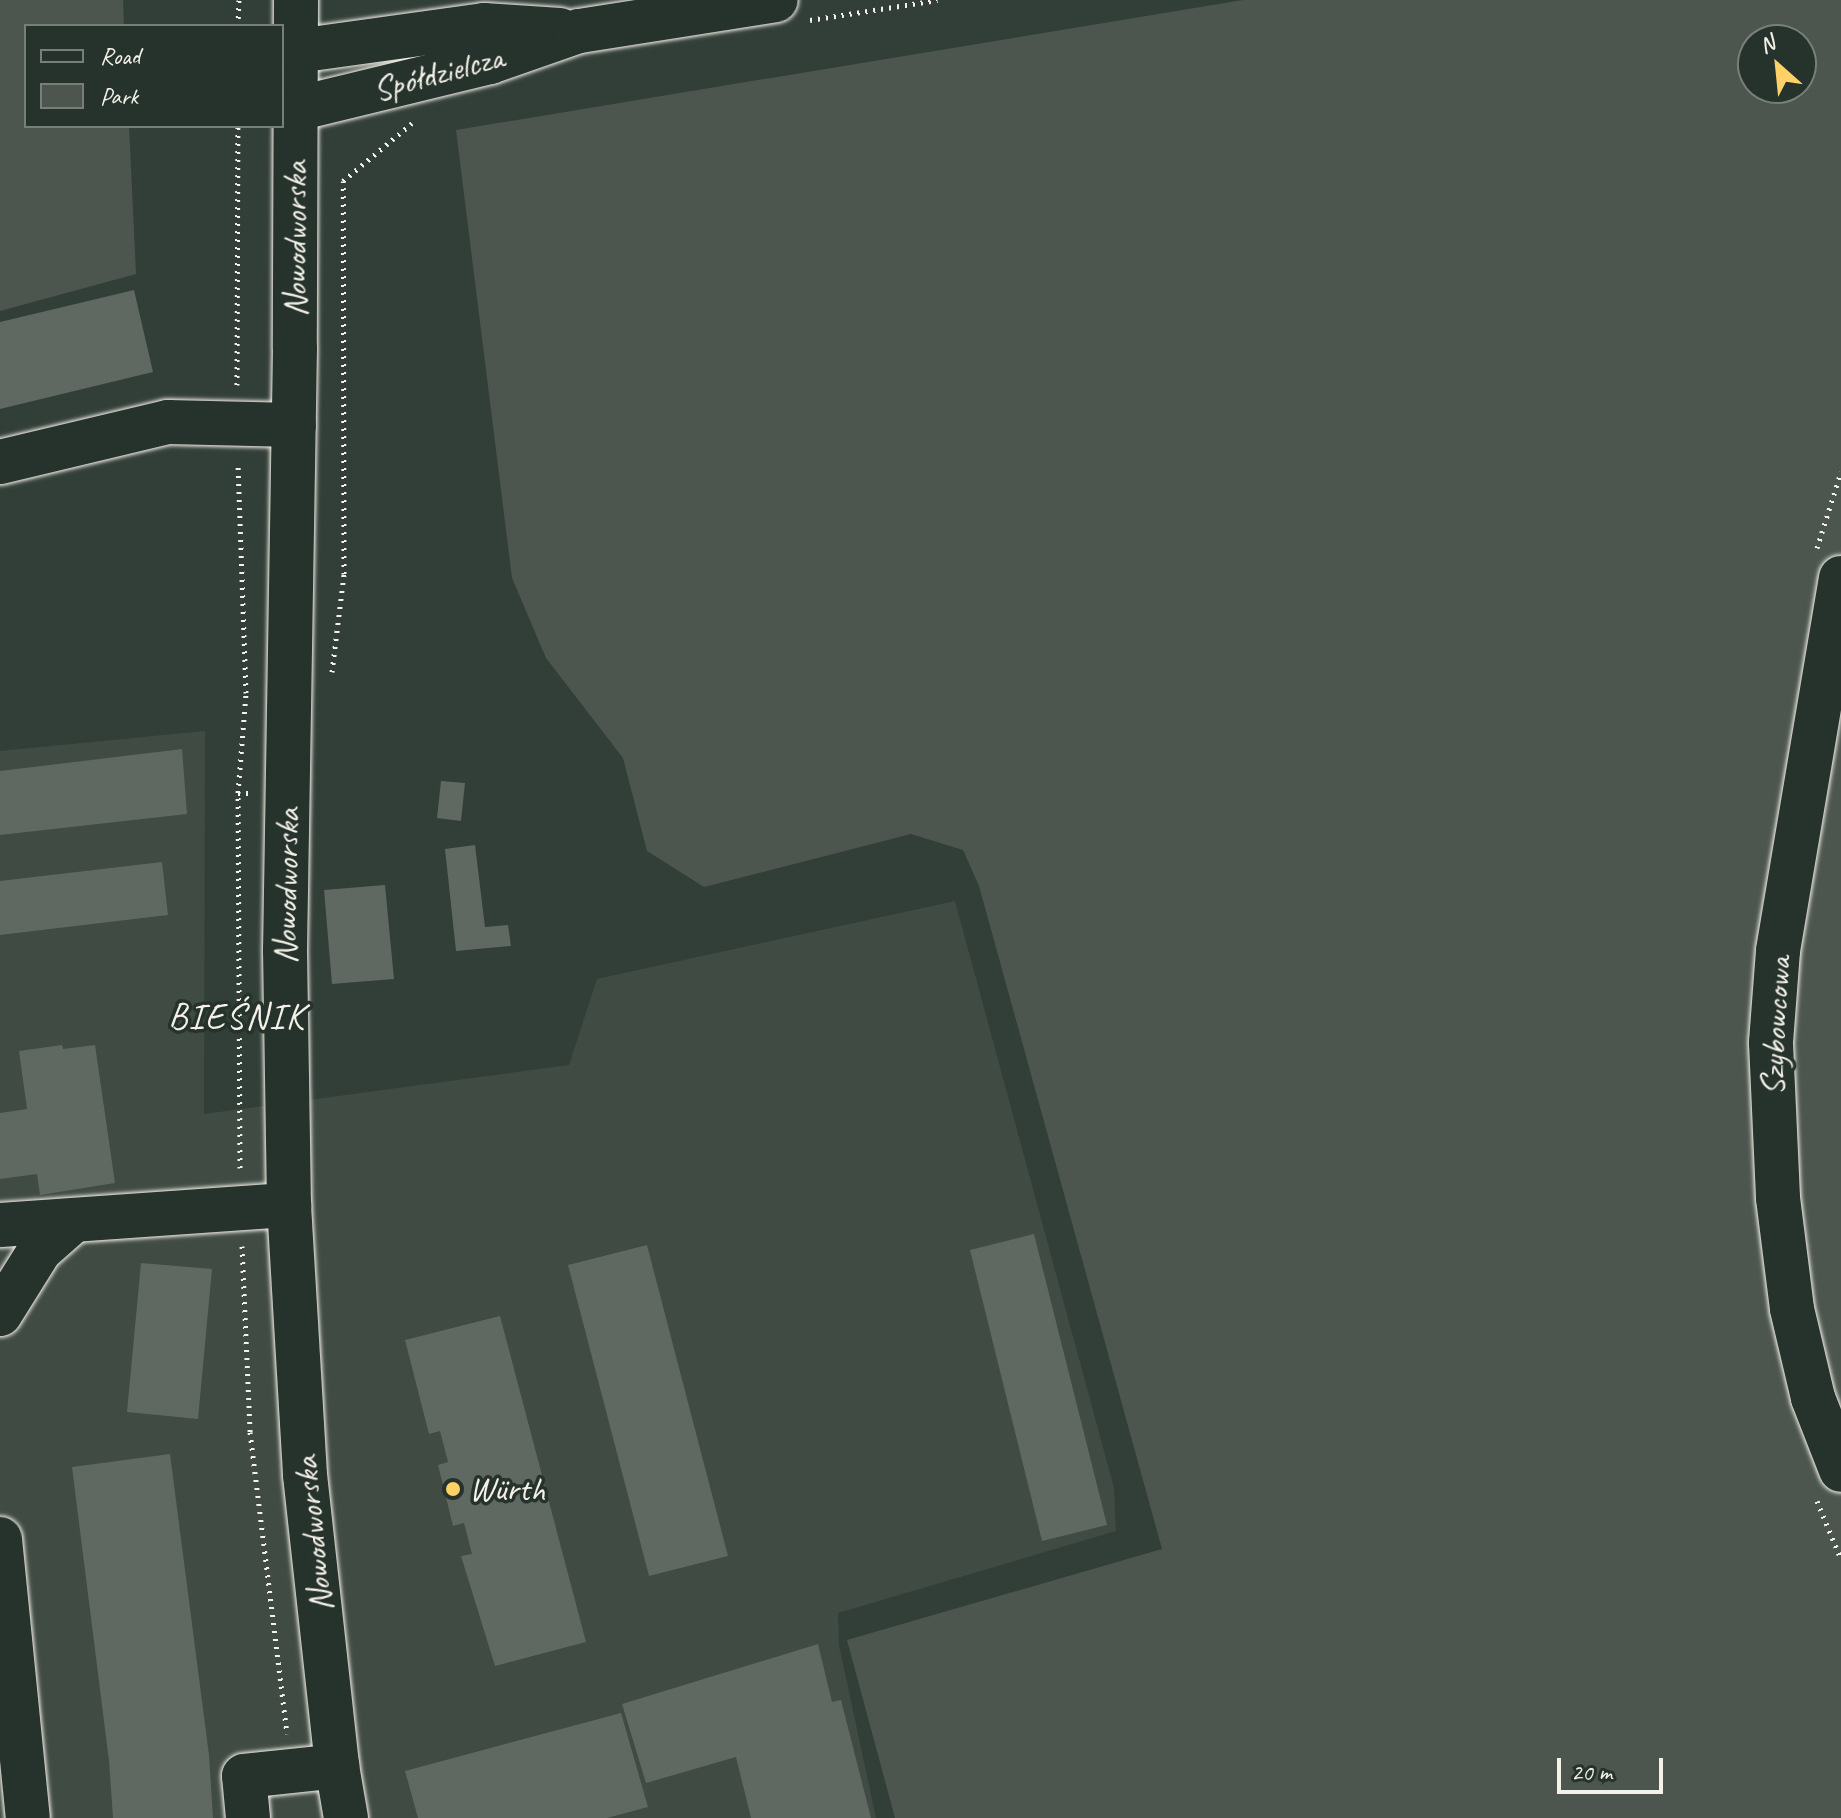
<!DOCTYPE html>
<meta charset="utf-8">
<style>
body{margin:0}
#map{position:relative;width:1841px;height:1818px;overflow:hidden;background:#323e38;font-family:Caveat,sans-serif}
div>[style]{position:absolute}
.built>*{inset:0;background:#404b44}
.green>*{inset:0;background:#4c564f}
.building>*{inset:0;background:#5f6861}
.path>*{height:5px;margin-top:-2.5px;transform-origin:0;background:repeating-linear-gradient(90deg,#f4f1e8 0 2px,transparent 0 8px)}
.roads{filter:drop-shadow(0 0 2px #f4f1e8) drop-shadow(0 0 2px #f4f1e8)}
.minor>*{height:44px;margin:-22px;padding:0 22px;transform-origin:22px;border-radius:22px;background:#26332d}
.dots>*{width:22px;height:22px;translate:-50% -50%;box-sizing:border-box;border:4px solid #26332d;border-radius:50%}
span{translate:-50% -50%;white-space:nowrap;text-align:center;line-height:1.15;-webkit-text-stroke:7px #26332d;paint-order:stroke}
.street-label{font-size:34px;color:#f4f1e8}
.poi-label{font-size:34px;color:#f4f1e8}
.left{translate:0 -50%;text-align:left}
.neighbourhood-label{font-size:36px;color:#f4f1e8;letter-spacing:2px}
.legend{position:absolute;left:24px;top:24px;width:260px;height:104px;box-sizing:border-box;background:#26332d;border:2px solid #787f78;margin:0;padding:10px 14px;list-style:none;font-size:24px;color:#f4f1e8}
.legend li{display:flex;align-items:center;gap:16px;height:40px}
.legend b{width:40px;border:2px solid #787f78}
.north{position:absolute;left:1737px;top:24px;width:80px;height:80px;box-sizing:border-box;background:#26332d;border:2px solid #787f78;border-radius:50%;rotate:333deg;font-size:22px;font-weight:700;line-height:32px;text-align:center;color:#f4f1e8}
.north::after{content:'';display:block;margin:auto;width:28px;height:36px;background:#ffd166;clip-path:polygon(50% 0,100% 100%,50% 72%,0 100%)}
.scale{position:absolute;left:1557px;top:1758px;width:106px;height:36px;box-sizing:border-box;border:4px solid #f4f1e8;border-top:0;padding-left:10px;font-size:24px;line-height:28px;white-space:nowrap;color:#f4f1e8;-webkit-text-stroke:6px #26332d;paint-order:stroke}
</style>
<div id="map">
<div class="built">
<div style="clip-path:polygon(205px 731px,204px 1114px,569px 1065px,597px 979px,955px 901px,1114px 1488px,1116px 1531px,838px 1613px,839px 1645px,876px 1818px,0 1818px,0 751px)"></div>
</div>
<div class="green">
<div style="clip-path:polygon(0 0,123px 0,124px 26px,26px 26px,26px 126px,129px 126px,136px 274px,0 311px)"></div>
<div style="clip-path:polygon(evenodd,1243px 0,1841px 0,1841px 1818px,895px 1818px,847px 1640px,1162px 1549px,979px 886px,963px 850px,911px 834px,704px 887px,647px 851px,623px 758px,546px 658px,512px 578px,456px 130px,1243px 0,1753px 40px,1801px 40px,1801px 88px,1753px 88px,1753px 40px)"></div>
</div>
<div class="building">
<div style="clip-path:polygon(134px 290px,153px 372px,0 409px,0 322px)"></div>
<div style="clip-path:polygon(182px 749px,187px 814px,0 835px,0 771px)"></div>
<div style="clip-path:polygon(441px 781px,465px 783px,461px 821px,437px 818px)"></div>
<div style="clip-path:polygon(475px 845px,485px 927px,508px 925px,511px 946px,456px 951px,445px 849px)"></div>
<div style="clip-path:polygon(162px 862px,168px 915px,0 935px,0 881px)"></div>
<div style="clip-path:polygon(385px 885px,394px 979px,332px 984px,324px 890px)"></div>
<div style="clip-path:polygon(62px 1045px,63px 1049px,95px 1045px,115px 1183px,40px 1195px,37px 1174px,0 1179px,0 1113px,27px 1109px,19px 1051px)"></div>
<div style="clip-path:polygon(1034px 1234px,1107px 1525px,1042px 1541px,970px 1250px)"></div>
<div style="clip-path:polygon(647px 1245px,728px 1556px,649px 1576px,568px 1265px)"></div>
<div style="clip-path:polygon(141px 1263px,212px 1269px,198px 1419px,127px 1412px)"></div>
<div style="clip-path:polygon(500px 1316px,586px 1642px,495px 1666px,461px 1556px,472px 1554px,464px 1523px,453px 1526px,438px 1465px,448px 1462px,440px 1431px,429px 1434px,405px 1340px)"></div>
<div style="clip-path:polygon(170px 1454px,209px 1755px,213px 1818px,113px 1818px,109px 1761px,72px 1467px)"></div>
<div style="clip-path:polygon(818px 1644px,832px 1702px,841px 1700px,871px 1818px,751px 1818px,736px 1757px,646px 1783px,622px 1704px)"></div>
<div style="clip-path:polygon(621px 1713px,648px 1807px,607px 1818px,418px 1818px,405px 1771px)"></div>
</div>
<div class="path">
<div style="left:810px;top:20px;width:129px;rotate:-8.9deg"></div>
<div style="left:238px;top:26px;width:26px;rotate:-88deg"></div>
<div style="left:237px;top:385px;width:259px;rotate:-89.8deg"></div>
<div style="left:1817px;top:548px;width:80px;rotate:-72.5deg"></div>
<div style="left:332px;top:672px;width:99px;rotate:-83deg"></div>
<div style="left:344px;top:574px;width:393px;rotate:-90.1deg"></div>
<div style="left:343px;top:181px;width:90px;rotate:-40deg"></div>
<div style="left:238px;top:793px;width:100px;rotate:-85.4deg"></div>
<div style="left:246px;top:693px;width:230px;rotate:-92deg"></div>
<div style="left:240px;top:1168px;width:375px;rotate:-90.3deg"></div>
<div style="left:238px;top:793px;width:11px"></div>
<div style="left:242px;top:1246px;width:186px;rotate:87.5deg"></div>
<div style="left:250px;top:1432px;width:304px;rotate:83deg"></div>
<div style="left:1817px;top:1501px;width:63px;rotate:67.5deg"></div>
</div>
<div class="roads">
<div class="minor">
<div style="left:296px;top:0;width:348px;rotate:90.2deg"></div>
<div style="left:295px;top:348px;width:602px;rotate:90.95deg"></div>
<div style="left:285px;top:950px;width:255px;rotate:89.1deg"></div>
<div style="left:289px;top:1205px;width:270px;rotate:86.6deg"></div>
<div style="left:305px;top:1475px;width:293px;rotate:83.7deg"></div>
<div style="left:337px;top:1766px;width:53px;rotate:80.2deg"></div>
<div style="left:297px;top:51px;width:189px;rotate:-7.9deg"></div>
<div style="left:484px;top:25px;width:76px;rotate:3.8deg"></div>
<div style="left:296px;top:109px;width:200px;rotate:-13.6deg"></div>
<div style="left:490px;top:62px;width:94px;rotate:-19.2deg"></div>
<div style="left:579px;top:31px;width:199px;rotate:-8.9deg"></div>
<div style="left:0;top:462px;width:173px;rotate:-13.4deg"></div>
<div style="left:168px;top:422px;width:126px;rotate:1.4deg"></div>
<div style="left:1841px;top:578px;width:378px;rotate:99.6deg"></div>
<div style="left:1778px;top:951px;width:92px;rotate:94.4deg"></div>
<div style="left:1771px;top:1043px;width:155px;rotate:87.4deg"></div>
<div style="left:1778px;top:1198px;width:112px;rotate:82.8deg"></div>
<div style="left:1792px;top:1309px;width:91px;rotate:76.7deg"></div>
<div style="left:1813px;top:1398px;width:77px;rotate:68.7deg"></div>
<div style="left:0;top:1225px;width:290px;rotate:-4deg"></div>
<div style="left:0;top:1314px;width:75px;rotate:-58deg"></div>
<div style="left:40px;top:1250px;width:45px;rotate:-41.4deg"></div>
<div style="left:0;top:1539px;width:280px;rotate:84.3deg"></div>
<div style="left:248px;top:1818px;width:42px;rotate:-95.4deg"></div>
<div style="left:244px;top:1776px;width:94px;rotate:-6.1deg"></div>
</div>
</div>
<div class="dots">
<div style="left:453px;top:1489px;background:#ffd166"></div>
</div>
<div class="street-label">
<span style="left:438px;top:73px;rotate:-15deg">Spółdzielcza</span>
<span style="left:295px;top:239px;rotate:-90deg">Nowodworska</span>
<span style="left:286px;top:886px;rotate:-89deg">Nowodworska</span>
<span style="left:1775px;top:1026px;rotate:-87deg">Szybowcowa</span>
<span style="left:313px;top:1534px;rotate:-96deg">Nowodworska</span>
</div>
<div class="poi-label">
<span class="left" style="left:469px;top:1489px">Würth</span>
</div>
<div class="neighbourhood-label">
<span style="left:237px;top:1017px">BIEŚNIK</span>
</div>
<ul class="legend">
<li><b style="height:10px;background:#26332d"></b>Road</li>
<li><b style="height:22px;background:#4c564f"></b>Park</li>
</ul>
<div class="north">N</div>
<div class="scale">20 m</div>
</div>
